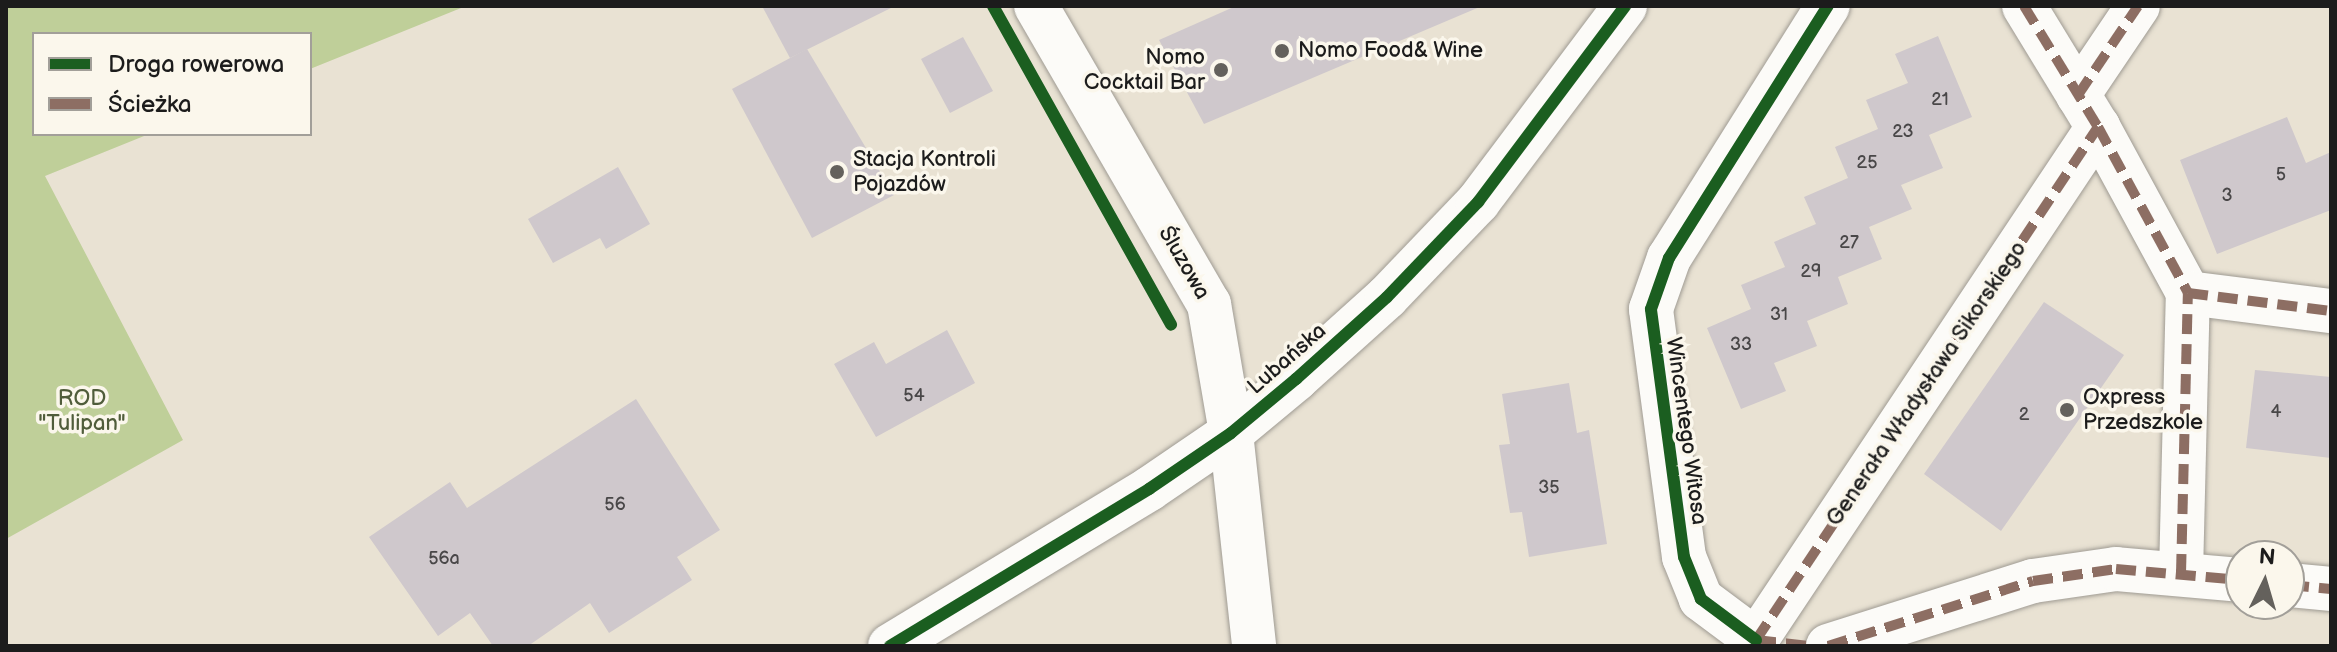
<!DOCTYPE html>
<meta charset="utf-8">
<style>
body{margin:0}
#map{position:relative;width:2337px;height:652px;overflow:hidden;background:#e9e2d3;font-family:"Balsamiq Sans",sans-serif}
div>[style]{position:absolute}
.green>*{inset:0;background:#bfcf99}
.building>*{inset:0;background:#cfc8cc}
.roads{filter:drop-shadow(0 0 2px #9f9b93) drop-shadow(0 0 2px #9f9b93)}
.minor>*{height:44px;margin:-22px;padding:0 22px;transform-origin:22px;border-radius:22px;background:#fcfbf8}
.tertiary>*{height:44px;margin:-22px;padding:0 22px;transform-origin:22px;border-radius:22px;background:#fcfbf8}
.quiet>*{height:10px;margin-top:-5px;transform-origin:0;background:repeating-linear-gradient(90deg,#8d6e63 0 20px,transparent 0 30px)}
.cycleway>*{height:12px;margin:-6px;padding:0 6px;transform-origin:6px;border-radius:6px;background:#1b5e20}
.dots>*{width:22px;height:22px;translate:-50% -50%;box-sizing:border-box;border:4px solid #fbf7ec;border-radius:50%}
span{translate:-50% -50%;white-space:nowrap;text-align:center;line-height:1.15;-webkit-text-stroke:7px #fbf7ec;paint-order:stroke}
.number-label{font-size:18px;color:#494748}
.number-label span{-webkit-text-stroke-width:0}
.poi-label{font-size:22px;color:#1c1c1c}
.left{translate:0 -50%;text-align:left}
.right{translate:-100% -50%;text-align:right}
.street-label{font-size:22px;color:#1c1c1c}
.park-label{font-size:22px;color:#505d3b}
.frame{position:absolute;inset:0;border:8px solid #1c1c1c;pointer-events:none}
.legend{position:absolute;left:32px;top:32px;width:280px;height:104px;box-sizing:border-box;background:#fbf7ec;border:2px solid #a29f99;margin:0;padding:10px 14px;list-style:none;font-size:24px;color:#1c1c1c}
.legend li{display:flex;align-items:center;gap:16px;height:40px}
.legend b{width:40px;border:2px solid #a29f99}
.north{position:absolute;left:2225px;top:540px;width:80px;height:80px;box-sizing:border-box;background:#fbf7ec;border:2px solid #a29f99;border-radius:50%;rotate:5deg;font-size:22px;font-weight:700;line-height:32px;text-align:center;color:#1c1c1c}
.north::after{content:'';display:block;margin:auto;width:28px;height:36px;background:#64615c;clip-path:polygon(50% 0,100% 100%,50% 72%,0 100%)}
</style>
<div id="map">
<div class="green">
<div style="clip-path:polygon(6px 6px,466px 6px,310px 69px,310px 34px,34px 34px,34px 134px,149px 134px,45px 176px,183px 440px,6px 539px)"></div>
</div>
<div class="building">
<div style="clip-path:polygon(762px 6px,895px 6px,790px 58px)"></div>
<div style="clip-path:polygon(1236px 6px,1482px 6px,1204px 124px,1159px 40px)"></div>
<div style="clip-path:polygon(1938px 36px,1972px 117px,1929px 135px,1943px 168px,1901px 185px,1912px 209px,1869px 227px,1882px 259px,1838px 277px,1848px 304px,1807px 321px,1817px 346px,1774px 363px,1786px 391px,1741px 409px,1707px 328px,1751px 309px,1741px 285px,1785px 267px,1774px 242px,1816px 224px,1804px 197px,1848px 178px,1835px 147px,1878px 129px,1866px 100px,1908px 83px,1895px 54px)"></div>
<div style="clip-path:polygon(963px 37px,993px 91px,950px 113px,921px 59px)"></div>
<div style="clip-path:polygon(807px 49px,894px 195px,812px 238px,732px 89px)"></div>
<div style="clip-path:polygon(2287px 117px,2306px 163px,2331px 152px,2331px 210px,2217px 254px,2180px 160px)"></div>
<div style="clip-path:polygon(618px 167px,650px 224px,606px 249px,600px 238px,553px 263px,528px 219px)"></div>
<div style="clip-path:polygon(2044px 302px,2124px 355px,2001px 531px,1924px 474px)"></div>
<div style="clip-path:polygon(947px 330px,975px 383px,876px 437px,834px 364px,874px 342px,886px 364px)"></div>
<div style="clip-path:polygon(2255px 370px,2331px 377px,2331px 458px,2246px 448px)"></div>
<div style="clip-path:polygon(1569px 383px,1577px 433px,1589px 430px,1607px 544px,1529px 557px,1522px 512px,1510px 513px,1499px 445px,1510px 444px,1502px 394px)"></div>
<div style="clip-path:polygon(636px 399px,720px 530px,677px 557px,692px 580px,609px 633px,590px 603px,528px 646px,493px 646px,470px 613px,438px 636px,369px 537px,450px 482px,467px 508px)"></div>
</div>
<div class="roads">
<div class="minor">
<div style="left:1036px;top:6px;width:345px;rotate:59.9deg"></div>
<div style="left:1209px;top:304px;width:131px;rotate:80.3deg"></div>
<div style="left:1231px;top:433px;width:214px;rotate:83.8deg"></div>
<div style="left:2024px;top:6px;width:142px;rotate:58.6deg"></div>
<div style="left:2098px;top:127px;width:189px;rotate:61.5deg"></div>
<div style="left:2188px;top:293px;width:144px;rotate:7.2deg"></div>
<div style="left:2078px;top:95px;width:107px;rotate:-56deg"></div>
<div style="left:2181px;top:574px;width:281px;rotate:-88.6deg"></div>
<div style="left:2289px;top:585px;width:42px;rotate:5.4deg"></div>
<div style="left:1756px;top:640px;width:69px;rotate:-143.3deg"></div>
<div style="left:1701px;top:599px;width:45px;rotate:-112deg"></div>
<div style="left:1684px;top:557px;width:250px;rotate:-97.6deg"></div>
<div style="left:1651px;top:309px;width:54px;rotate:-70.6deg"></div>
<div style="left:1669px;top:258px;width:298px;rotate:-57.8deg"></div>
<div style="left:1756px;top:640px;width:617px;rotate:-56.31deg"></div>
<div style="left:1828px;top:646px;width:215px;rotate:-17.6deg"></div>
<div style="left:2033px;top:581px;width:84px;rotate:-8.2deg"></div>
<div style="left:2116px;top:569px;width:125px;rotate:5deg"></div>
</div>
<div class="tertiary">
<div style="left:890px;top:646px;width:303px;rotate:-31.2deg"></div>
<div style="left:1149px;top:489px;width:99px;rotate:-34.3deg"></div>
<div style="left:1231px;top:433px;width:85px;rotate:-39.7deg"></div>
<div style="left:1296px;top:379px;width:122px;rotate:-42deg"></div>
<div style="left:1387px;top:297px;width:132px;rotate:-46.2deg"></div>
<div style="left:1478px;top:202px;width:245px;rotate:-53.1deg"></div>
</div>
</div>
<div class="quiet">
<div style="left:2024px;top:6px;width:142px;rotate:58.6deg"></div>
<div style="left:2098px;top:127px;width:189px;rotate:61.5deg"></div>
<div style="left:2188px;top:293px;width:144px;rotate:7.2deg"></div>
<div style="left:2078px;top:95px;width:107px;rotate:-56deg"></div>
<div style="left:2181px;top:574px;width:281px;rotate:-88.6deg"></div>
<div style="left:2289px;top:585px;width:42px;rotate:5.4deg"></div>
<div style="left:1756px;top:640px;width:617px;rotate:-56.31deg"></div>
<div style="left:1756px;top:640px;width:53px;rotate:6.5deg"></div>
<div style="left:1828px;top:646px;width:215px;rotate:-17.6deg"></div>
<div style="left:2033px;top:581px;width:84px;rotate:-8.2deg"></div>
<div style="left:2116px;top:569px;width:125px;rotate:5deg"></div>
</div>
<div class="cycleway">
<div style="left:993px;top:6px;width:365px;rotate:60.8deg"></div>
<div style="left:1756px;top:640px;width:69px;rotate:-143.3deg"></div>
<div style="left:1701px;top:599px;width:45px;rotate:-112deg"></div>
<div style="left:1684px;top:557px;width:250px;rotate:-97.6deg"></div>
<div style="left:1651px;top:309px;width:54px;rotate:-70.6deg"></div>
<div style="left:1669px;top:258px;width:298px;rotate:-57.8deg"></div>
<div style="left:890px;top:646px;width:303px;rotate:-31.2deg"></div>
<div style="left:1149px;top:489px;width:99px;rotate:-34.3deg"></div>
<div style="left:1231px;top:433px;width:85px;rotate:-39.7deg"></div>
<div style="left:1296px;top:379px;width:122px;rotate:-42deg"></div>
<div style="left:1387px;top:297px;width:132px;rotate:-46.2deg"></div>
<div style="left:1478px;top:202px;width:245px;rotate:-53.1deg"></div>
</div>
<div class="dots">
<div style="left:1282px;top:51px;background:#64615c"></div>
<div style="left:1221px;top:70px;background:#64615c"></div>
<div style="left:837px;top:172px;background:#64615c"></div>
<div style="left:2067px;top:410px;background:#64615c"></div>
</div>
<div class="number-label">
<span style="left:1940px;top:100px">21</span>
<span style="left:1903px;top:132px">23</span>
<span style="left:1867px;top:163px">25</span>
<span style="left:2281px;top:175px">5</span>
<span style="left:2227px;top:196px">3</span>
<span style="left:1849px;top:243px">27</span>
<span style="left:1811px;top:272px">29</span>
<span style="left:1779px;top:315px">31</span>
<span style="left:1741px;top:345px">33</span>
<span style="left:914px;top:396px">54</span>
<span style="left:2276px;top:412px">4</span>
<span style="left:2024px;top:415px">2</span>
<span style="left:1549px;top:488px">35</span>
<span style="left:615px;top:505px">56</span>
<span style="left:444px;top:559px">56a</span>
</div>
<div class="poi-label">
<span class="left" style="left:1298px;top:51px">Nomo Food&amp; Wine</span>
<span class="right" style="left:1205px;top:70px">Nomo<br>Cocktail Bar</span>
<span class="left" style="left:853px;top:172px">Stacja Kontroli<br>Pojazdów</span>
<span class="left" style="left:2083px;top:410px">Oxpress<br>Przedszkole</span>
</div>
<div class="street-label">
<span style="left:1184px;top:263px;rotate:60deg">Śluzowa</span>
<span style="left:1287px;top:359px;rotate:-41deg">Lubańska</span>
<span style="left:1927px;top:384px;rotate:-56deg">Generała Władysława Sikorskiego</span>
<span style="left:1686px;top:431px;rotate:82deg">Wincentego Witosa</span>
</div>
<div class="park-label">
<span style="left:82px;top:411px">ROD<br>"Tulipan"</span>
</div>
<div class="frame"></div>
<ul class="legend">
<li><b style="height:10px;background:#1b5e20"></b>Droga rowerowa</li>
<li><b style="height:10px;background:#8d6e63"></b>Ścieżka</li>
</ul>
<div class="north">N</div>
</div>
